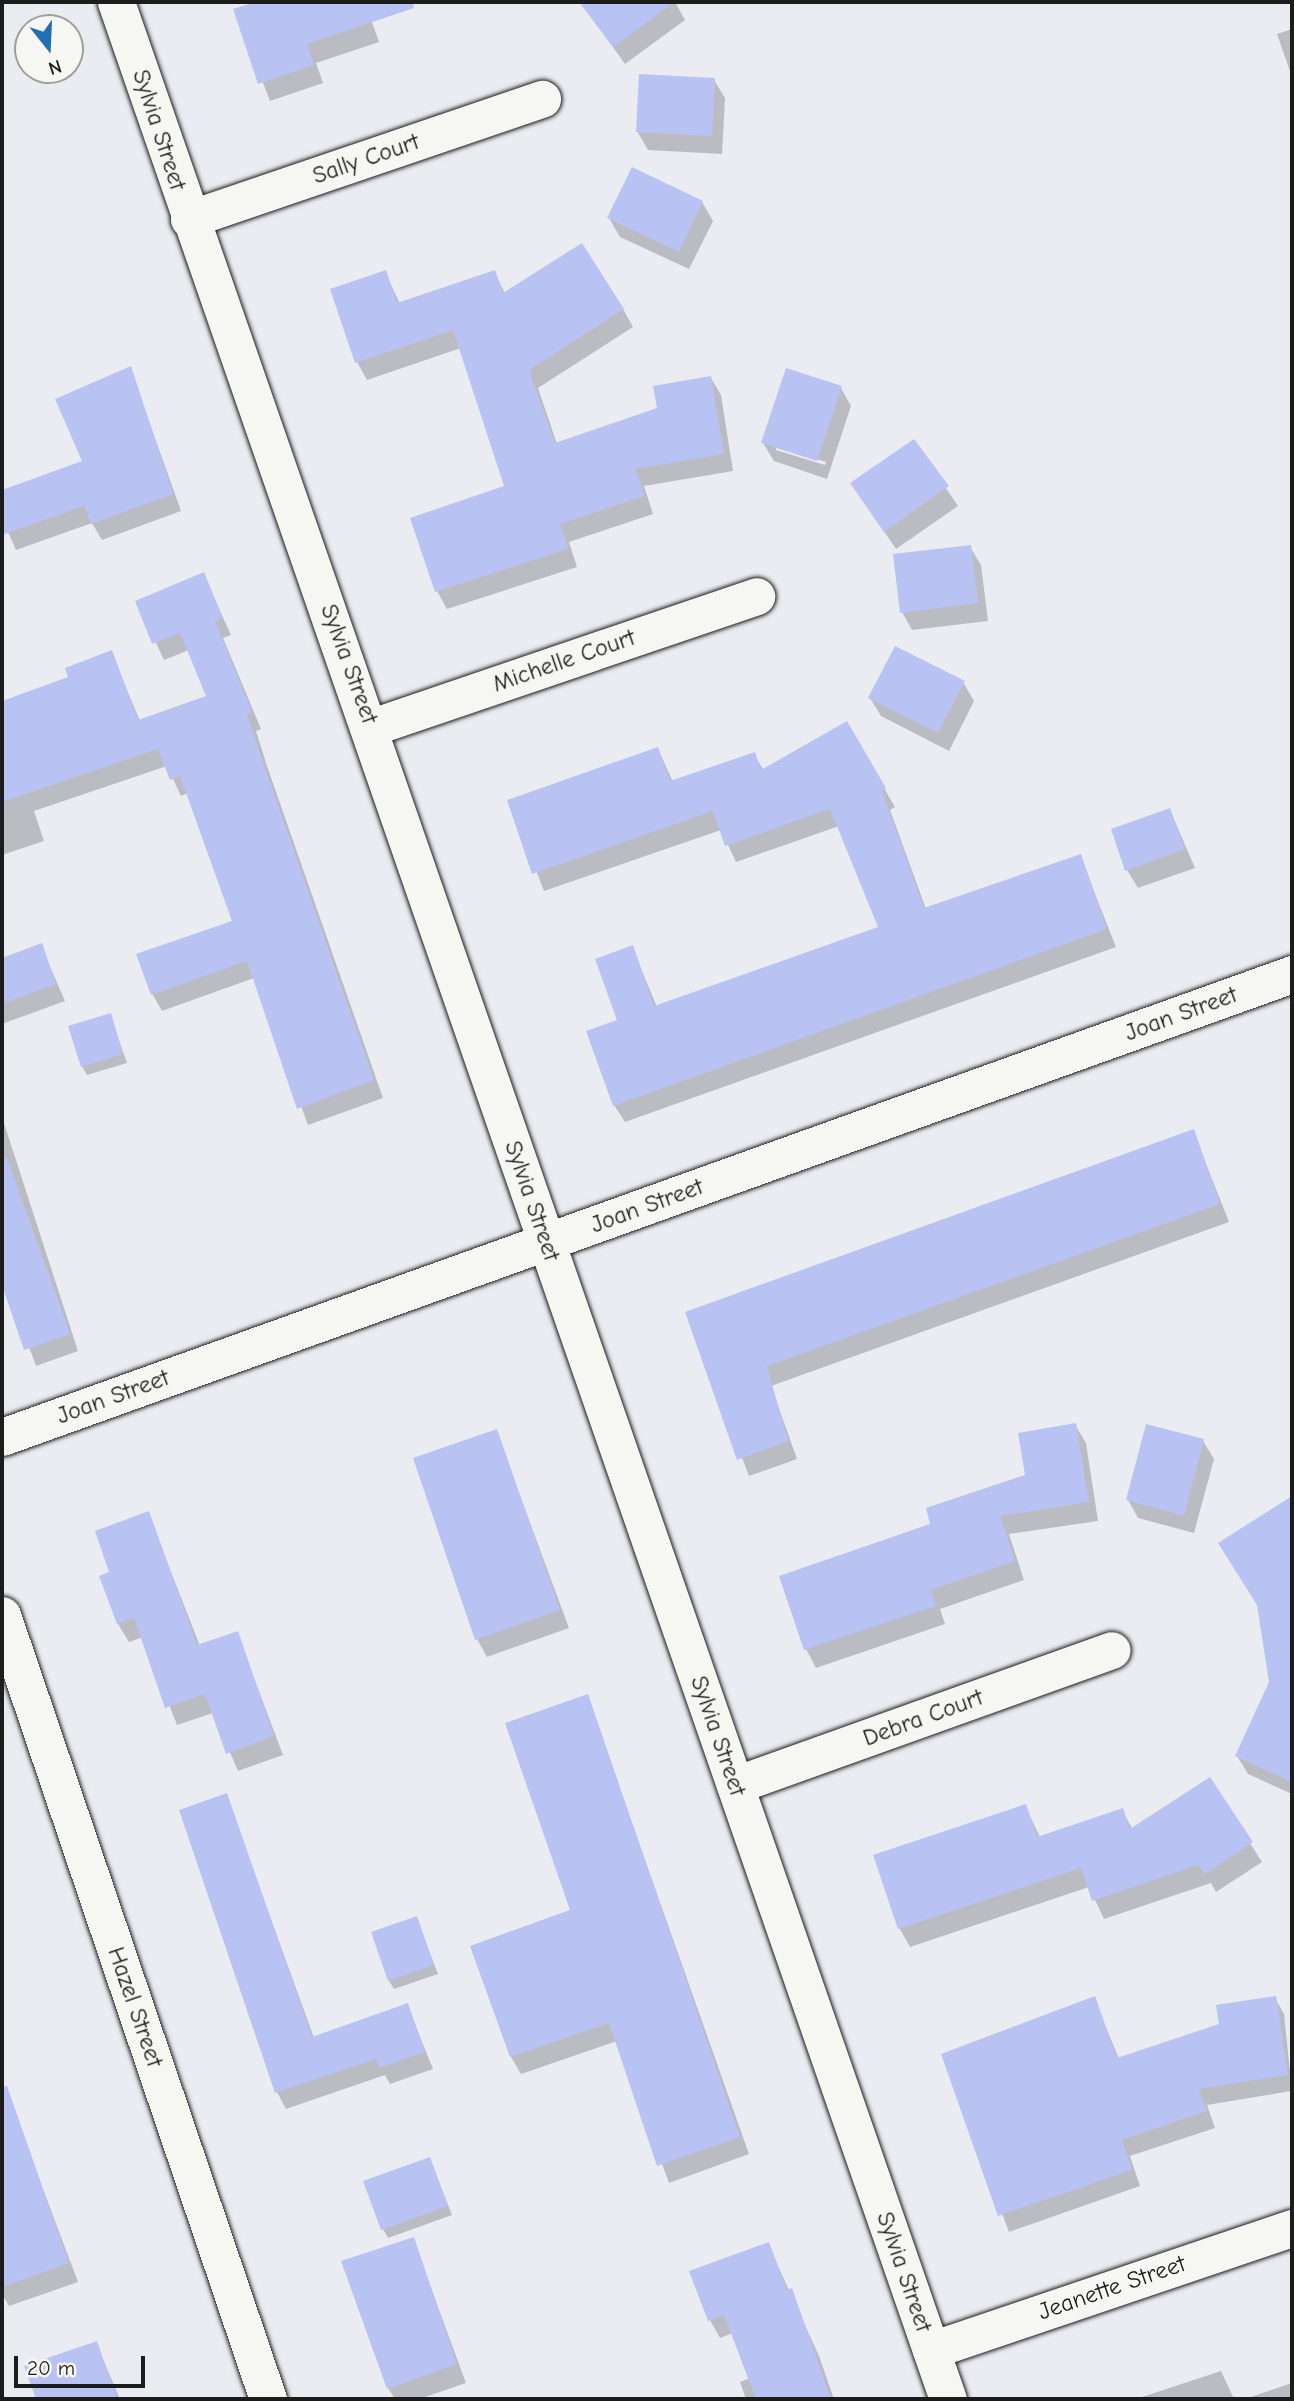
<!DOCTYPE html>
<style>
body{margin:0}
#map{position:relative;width:1294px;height:2401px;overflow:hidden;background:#eaecf2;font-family:"Comic Neue",sans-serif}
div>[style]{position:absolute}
.shadow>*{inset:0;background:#0003}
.building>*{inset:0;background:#b8c2f3}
.roads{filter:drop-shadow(0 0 2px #1c1c1c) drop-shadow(0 0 2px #1c1c1c)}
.minor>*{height:37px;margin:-18.5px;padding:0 18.5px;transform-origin:18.5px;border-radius:18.5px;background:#f6f6f2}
span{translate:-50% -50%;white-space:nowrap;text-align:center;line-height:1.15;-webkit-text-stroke:5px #f6f6f2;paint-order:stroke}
.street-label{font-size:24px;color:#1c1c1c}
.frame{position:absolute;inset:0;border:4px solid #1c1c1c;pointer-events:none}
.north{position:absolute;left:14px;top:14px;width:70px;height:70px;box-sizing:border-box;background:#f6f6f2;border:2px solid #9f9f9c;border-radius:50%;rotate:162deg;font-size:19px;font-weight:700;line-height:28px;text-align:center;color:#1c1c1c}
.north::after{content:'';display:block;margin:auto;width:24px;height:32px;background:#1f6fb2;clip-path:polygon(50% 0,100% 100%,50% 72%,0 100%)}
.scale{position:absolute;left:14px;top:2356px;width:131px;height:32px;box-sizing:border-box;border:4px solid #1c1c1c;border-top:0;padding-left:9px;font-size:21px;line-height:24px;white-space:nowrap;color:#1c1c1c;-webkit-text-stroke:5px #f6f6f2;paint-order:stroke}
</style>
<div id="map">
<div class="shadow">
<div style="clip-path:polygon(260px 2px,365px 2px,379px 42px,316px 63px,323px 83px,270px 101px,235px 10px)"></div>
<div style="clip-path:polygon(581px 2px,675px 2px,685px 20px,625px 64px)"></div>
<div style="clip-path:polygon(1292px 29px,1292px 77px,1277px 34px)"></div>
<div style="clip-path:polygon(714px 80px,725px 98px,722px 154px,648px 150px,637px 131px)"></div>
<div style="clip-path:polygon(702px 202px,713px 221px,689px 269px,620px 237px,609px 218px)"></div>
<div style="clip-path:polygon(385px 272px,400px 304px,494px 272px,505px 293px,623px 309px,633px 327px,538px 388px,557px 444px,659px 410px,711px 378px,721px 395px,733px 471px,644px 486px,653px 514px,569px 542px,577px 567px,447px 609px,437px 591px,506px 487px,461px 348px,367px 380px,357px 362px)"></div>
<div style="clip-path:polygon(130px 368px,181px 511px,102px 540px,92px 523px,16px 550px,2px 519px,2px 492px,84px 462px)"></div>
<div style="clip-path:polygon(evenodd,841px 388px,851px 406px,827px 479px,774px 461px,763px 443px,841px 388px,776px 446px,826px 462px,825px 465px,776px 450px,776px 446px)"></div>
<div style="clip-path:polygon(914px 441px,958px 506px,896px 549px,852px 484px)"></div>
<div style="clip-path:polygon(970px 547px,981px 565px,988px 621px,912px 630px,902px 612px)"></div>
<div style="clip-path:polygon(203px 574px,231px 635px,223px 638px,261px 729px,256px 731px,267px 766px,383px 1098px,308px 1125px,254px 978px,162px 1011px,153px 995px,139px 955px,234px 922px,188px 793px,181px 796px,167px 766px,34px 811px,44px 841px,2px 855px,2px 703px,70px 678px,111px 652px,140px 721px,208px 697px,189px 650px,164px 660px,137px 602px)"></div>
<div style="clip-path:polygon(963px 682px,974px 701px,949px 751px,881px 716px,870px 698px)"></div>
<div style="clip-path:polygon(846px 723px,895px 807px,890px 810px,926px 909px,1080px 856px,1116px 947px,625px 1122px,614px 1105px,632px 947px,657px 1007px,880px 928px,839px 826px,736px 862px,721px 830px,544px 891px,509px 801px,658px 749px,673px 782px,754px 754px,764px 771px)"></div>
<div style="clip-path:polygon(1170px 810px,1195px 868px,1138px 888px,1127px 870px)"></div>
<div style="clip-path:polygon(41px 946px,65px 1001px,2px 1024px,2px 960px)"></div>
<div style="clip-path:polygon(110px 1015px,127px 1063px,87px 1075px,82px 1066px)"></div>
<div style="clip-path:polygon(2px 1117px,78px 1351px,36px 1366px,2px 1273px)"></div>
<div style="clip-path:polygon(1193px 1131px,1229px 1222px,771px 1386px,797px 1459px,749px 1476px,687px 1313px)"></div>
<div style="clip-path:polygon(1075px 1425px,1086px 1443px,1098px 1521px,1009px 1534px,1024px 1580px,940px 1609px,945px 1624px,816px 1668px,806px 1649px,932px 1526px,1027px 1476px)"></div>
<div style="clip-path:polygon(496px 1431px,569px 1628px,487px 1657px,477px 1639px)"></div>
<div style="clip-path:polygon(1203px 1441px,1214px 1459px,1194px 1533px,1138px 1518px,1128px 1500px)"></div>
<div style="clip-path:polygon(148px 1513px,200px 1646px,237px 1633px,283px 1755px,238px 1771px,213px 1713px,177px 1725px,143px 1637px,129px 1642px,118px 1624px,101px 1577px,112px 1573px)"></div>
<div style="clip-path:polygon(587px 1696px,749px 2154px,669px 2183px,617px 2041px,521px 2074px,511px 2057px,572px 1911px)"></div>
<div style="clip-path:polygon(1260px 1706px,1292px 1720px,1292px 1794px,1248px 1774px,1237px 1756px)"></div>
<div style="clip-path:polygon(1209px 1779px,1262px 1862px,1216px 1892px,1211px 1883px,1104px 1919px,1089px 1887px,910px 1947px,900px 1929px,875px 1856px,1025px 1806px,1040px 1837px,1122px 1810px,1133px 1830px)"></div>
<div style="clip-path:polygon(226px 1795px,314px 2038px,407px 2005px,433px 2069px,390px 2084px,385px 2075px,286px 2109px,277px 2092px)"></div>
<div style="clip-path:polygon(416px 1918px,438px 1974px,394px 1989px,389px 1981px)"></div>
<div style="clip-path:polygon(1094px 1998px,1119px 2059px,1221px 2025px,1275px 1998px,1284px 2014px,1292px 2091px,1207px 2105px,1215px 2128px,1130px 2156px,1140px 2186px,1009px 2232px,943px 2055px)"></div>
<div style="clip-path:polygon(23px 2136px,78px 2282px,9px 2306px,2px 2294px,2px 2144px)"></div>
<div style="clip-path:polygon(430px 2159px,452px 2215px,388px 2238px,383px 2229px)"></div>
<div style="clip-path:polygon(413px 2239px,466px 2383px,419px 2399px,395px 2399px,388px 2388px)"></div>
<div style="clip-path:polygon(768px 2244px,819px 2356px,834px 2399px,746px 2399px,740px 2382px,750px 2378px,733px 2333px,720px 2338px,710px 2320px)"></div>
<div style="clip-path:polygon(96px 2343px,120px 2399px,37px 2399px,26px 2367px)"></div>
<div style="clip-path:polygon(1221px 2371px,1234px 2399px,1136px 2399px)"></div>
<div style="clip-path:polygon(1292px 2383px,1292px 2399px,1245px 2399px)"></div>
</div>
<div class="building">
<div style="clip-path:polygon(255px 2px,413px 2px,414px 8px,307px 44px,314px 65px,258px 84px,233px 9px)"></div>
<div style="clip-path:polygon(579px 2px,675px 2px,613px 47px)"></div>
<div style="clip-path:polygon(639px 74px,715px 78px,712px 136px,636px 132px)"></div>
<div style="clip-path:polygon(632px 167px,703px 201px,679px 252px,607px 218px)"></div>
<div style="clip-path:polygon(582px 243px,624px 309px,529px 370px,555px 443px,657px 408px,653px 386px,711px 376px,724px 454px,635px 469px,645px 496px,560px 524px,568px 549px,435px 592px,410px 518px,504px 486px,453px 330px,355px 363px,330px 289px,386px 270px,397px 303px,495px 270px,503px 293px)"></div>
<div style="clip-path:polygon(131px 366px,173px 494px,91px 524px,84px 506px,2px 535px,2px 490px,82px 461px,55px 399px)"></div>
<div style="clip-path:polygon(786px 368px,842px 386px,817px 461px,761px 443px)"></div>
<div style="clip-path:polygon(914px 439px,949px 486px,884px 532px,850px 483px)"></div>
<div style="clip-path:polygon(971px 545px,978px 603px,900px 613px,893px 554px)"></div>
<div style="clip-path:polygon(204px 572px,223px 618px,215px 621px,252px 712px,247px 714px,258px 748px,374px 1080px,297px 1109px,247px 961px,151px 995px,136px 954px,232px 921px,180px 776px,170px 780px,158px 749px,2px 802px,2px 701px,68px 677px,65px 668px,112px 650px,138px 720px,206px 696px,180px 633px,152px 644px,135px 601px)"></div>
<div style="clip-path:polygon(895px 646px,965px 681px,938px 733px,868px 698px)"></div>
<div style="clip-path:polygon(847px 721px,886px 788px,882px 791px,924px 908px,1081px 854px,1107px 929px,613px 1106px,586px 1031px,617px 1020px,595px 959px,633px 945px,654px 1006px,878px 927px,830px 809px,725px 846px,713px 811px,532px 874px,507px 800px,658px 747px,670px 781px,755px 752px,761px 770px)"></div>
<div style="clip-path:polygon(1170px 808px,1185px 849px,1125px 871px,1111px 829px)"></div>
<div style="clip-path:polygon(42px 943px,56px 984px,2px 1004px,2px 958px)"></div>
<div style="clip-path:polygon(111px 1013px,123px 1054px,81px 1067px,68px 1026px)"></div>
<div style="clip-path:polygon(1194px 1129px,1220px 1204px,767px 1366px,788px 1441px,737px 1460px,685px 1312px)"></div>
<div style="clip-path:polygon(2px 1158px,7px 1158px,70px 1334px,24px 1350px,2px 1285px)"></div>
<div style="clip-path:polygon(1076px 1423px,1089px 1502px,1000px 1516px,1015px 1561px,931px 1590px,936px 1606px,804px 1650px,779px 1576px,930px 1524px,926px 1508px,1025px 1475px,1018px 1433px)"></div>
<div style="clip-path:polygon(1146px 1424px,1204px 1439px,1184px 1516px,1126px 1500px)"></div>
<div style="clip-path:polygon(497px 1429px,560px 1610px,475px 1640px,413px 1458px)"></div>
<div style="clip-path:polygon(1292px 1496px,1292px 1782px,1235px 1756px,1269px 1682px,1257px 1605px,1218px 1543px)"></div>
<div style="clip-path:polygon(149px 1511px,197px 1645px,238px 1631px,274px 1736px,226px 1754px,205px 1694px,165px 1708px,134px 1618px,117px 1624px,99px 1576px,109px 1572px,95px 1531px)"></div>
<div style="clip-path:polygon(588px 1694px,740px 2137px,657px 2166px,609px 2023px,510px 2057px,470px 1946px,570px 1910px,505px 1723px)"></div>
<div style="clip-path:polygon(1210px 1777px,1253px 1842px,1205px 1874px,1198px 1865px,1092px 1901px,1081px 1868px,898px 1929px,873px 1855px,1026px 1804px,1037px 1837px,1123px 1808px,1130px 1829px)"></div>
<div style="clip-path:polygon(227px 1793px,312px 2037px,408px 2003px,425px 2052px,379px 2068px,376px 2059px,275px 2093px,179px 1810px)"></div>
<div style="clip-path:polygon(417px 1916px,434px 1965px,388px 1981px,371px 1932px)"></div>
<div style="clip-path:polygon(1095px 1996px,1117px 2058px,1219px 2024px,1216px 2005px,1276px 1996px,1288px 2075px,1199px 2089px,1207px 2111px,1122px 2140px,1132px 2170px,998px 2216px,941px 2054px)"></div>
<div style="clip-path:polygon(7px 2086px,69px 2263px,2px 2287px,2px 2087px)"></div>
<div style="clip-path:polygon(430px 2157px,448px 2206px,381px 2230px,363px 2181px)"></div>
<div style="clip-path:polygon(414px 2237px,457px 2364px,387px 2389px,341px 2261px)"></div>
<div style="clip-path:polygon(769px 2242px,787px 2290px,792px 2288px,831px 2399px,756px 2399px,724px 2315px,708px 2321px,689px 2271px)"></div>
<div style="clip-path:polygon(97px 2341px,117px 2399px,36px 2399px,24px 2366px)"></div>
</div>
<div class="roads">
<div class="minor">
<div style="left:116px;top:2px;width:2537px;rotate:70.86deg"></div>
<div style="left:189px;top:219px;width:373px;rotate:-18.8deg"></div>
<div style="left:372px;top:727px;width:406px;rotate:-18.8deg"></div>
<div style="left:2px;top:1437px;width:1371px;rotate:-19.74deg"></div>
<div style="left:2px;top:1615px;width:828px;rotate:71.26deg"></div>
<div style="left:735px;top:1785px;width:400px;rotate:-19.7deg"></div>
<div style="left:931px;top:2350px;width:381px;rotate:-18.7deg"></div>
</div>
</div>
<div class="street-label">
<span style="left:159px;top:130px;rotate:72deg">Sylvia Street</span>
<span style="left:366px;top:159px;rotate:-19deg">Sally Court</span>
<span style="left:564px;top:661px;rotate:-19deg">Michelle Court</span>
<span style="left:349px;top:664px;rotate:70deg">Sylvia Street</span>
<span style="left:1181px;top:1014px;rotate:-20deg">Joan Street</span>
<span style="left:532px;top:1201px;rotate:71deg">Sylvia Street</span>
<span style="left:647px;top:1206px;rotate:-20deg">Joan Street</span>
<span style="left:113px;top:1397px;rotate:-20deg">Joan Street</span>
<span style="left:923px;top:1718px;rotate:-20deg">Debra Court</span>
<span style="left:718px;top:1736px;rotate:71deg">Sylvia Street</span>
<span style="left:135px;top:2007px;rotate:71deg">Hazel Street</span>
<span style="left:904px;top:2272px;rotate:71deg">Sylvia Street</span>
<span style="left:1112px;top:2288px;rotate:-19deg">Jeanette Street</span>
</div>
<div class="frame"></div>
<div class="north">N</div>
<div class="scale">20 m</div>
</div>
